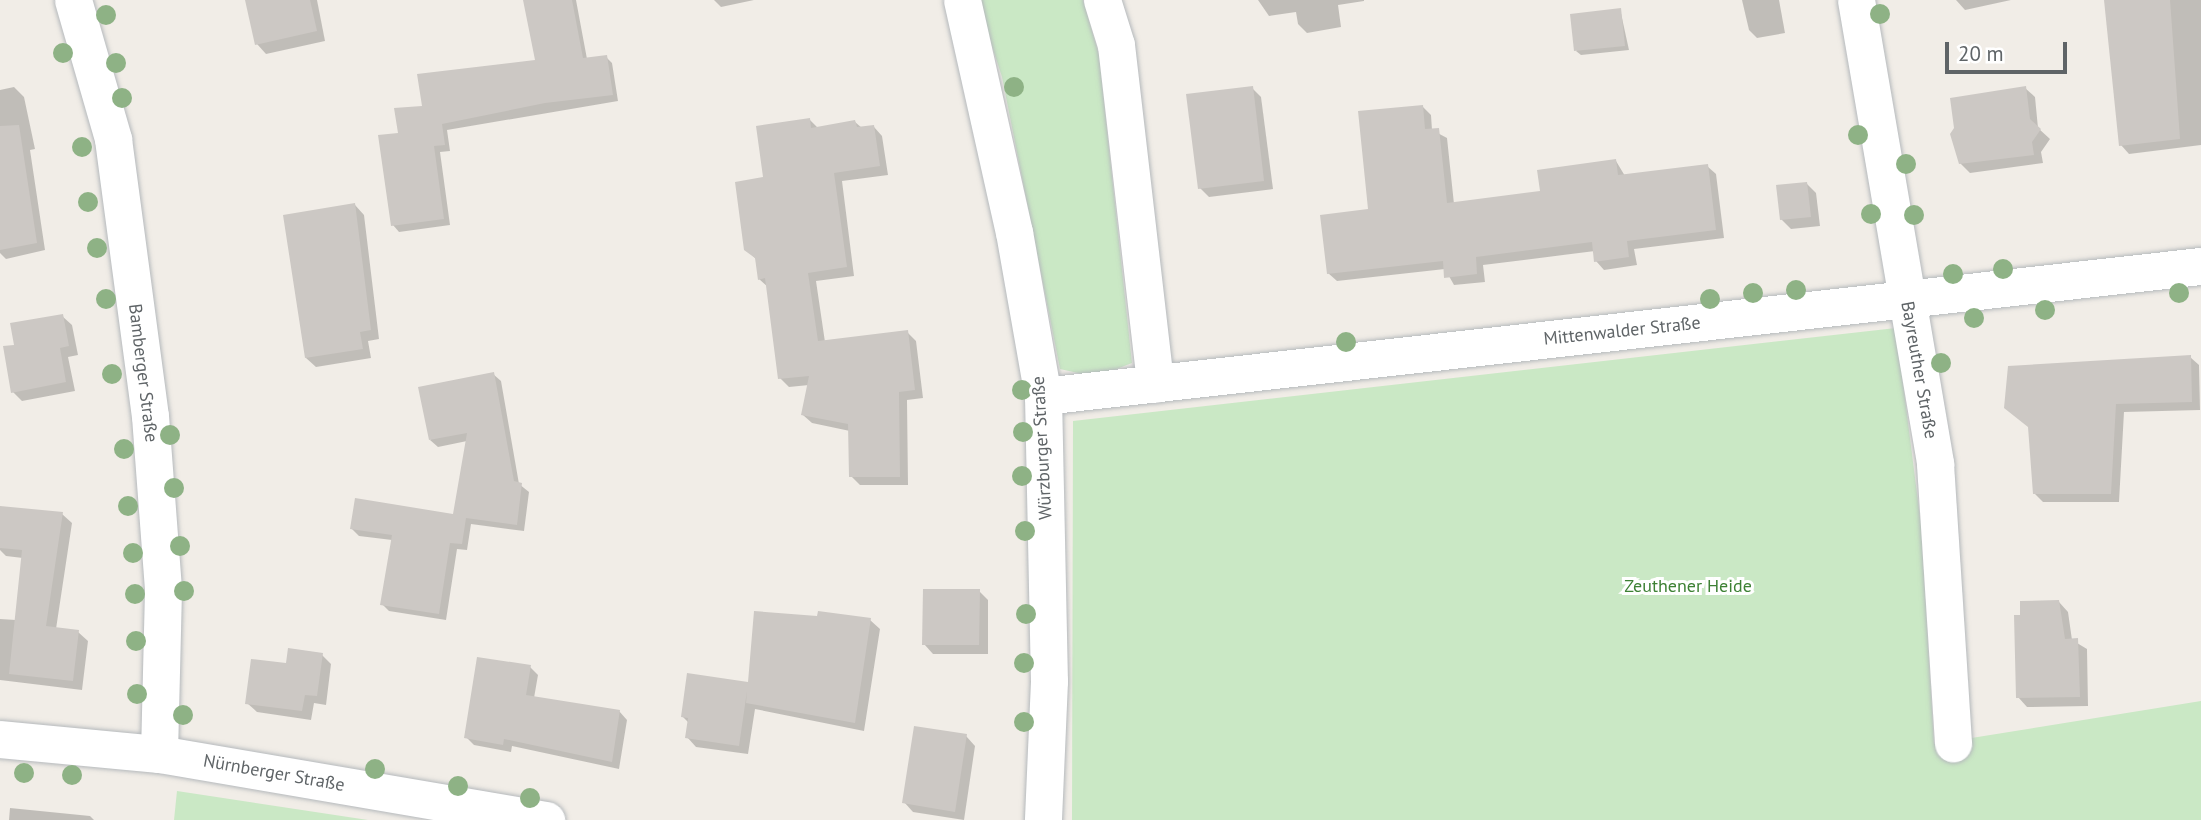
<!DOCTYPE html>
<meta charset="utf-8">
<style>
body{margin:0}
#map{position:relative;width:2201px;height:820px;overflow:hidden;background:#f1ede7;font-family:"PT Sans",sans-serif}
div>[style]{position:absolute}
.green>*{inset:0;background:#cae8c5}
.shadow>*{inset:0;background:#0003}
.building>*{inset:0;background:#ccc8c4}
.roads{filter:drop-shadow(0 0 2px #b5b9bc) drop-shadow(0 0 2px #b5b9bc)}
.street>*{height:37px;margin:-18.5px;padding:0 18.5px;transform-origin:18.5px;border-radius:18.5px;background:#fff}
.trees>*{width:20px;height:20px;margin:-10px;border-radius:50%;background:#8eb285}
span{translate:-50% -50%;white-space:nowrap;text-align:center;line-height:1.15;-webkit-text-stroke:6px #fff;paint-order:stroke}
.street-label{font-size:18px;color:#5f6467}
.park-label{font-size:18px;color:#3d8134}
.scale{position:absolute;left:1945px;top:42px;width:122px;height:32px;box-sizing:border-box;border:4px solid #5f6467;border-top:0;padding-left:9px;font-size:21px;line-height:24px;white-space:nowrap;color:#5f6467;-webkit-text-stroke:5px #fff;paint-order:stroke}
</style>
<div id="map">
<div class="green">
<div style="clip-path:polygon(977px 0,1083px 0,1099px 55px,1132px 363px,1096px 377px,1060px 369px,1002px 77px)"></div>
<div style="clip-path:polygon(1896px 328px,1921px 525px,1934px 744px,2201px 701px,2201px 820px,1072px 820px,1073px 421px)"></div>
<div style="clip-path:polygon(177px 791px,368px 820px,174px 820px)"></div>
</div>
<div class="shadow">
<div style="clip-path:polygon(247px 0,317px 0,325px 41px,266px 54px,257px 44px)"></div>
<div style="clip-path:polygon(525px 0,576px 0,587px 59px,606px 57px,612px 63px,618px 101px,447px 130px,450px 151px,440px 152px,450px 225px,399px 232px,393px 225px,400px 134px,424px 107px,537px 61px)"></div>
<div style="clip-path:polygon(714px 0,754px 0,721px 7px)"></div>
<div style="clip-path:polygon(1258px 0,1364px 0,1364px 1px,1338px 5px,1341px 27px,1307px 33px,1298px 24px,1296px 12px,1269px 16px)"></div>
<div style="clip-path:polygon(1742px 0,1779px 0,1785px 33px,1757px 38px,1749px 30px)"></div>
<div style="clip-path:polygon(1956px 0,2011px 0,1965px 10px)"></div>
<div style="clip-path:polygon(2106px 0,2201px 0,2201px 145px,2129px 154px,2121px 145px)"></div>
<div style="clip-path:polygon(1620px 9px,1629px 50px,1581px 55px,1576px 51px)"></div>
<div style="clip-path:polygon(14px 87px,24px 97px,35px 149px,30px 150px,45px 250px,6px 259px,0 253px,0 90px)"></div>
<div style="clip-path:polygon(1252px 88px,1261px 97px,1273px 189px,1209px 197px,1200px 188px)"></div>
<div style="clip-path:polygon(2025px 88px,2035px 97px,2038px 128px,2050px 139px,2041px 152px,2043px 163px,1970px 173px,1960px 163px,1956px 128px)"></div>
<div style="clip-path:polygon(1422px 106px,1431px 115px,1432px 130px,1447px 138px,1454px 204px,1542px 192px,1616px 161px,1625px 176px,1707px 166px,1716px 174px,1724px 238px,1634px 249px,1637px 265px,1604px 270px,1596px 261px,1595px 251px,1483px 265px,1485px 282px,1454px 285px,1445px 269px,1337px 281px,1328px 273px,1370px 210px)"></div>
<div style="clip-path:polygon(809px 119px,818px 128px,855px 122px,862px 128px,874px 127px,882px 136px,888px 175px,842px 181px,854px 276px,816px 281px,825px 342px,907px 332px,916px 341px,923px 398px,907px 400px,908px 485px,860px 485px,851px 476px,850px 431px,812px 423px,803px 415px,809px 385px,789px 387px,780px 378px,768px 287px,759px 279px,757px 260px,746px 249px,765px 179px)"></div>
<div style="clip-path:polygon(1807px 184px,1816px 193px,1820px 226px,1791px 229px,1781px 219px)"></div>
<div style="clip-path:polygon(355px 205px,364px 215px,379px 339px,368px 341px,371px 358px,316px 367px,306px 358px)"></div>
<div style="clip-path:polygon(62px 316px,72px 325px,78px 355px,68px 357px,75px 391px,22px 401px,13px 392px,16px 346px)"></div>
<div style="clip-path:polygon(2190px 357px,2199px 365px,2200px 410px,2124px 412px,2119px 502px,2043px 502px,2035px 494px,2030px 428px)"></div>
<div style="clip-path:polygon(493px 374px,501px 381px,519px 484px,529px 492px,524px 531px,471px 524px,467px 550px,457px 549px,446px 620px,389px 611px,382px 604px,392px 540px,359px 536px,352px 529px,455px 516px,467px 441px,438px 447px,430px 440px)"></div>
<div style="clip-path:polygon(0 508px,62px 514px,72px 523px,56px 629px,78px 632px,88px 641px,82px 690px,0 680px,0 619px,16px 620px,23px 558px,6px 556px,0 550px)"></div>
<div style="clip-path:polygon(979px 591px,988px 600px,988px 654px,933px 654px,924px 644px)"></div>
<div style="clip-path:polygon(2059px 602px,2068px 612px,2072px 640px,2087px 649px,2088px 706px,2027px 707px,2018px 697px)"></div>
<div style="clip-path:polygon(819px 618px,870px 620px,880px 629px,864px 731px,755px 709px,748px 754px,696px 747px,687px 737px,689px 723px,683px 717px,750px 684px)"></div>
<div style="clip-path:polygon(322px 655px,331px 664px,326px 705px,314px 703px,311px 720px,257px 712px,247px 703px,288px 665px)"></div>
<div style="clip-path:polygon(530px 667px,538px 675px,534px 698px,619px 711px,627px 720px,619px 769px,512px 746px,511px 752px,474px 745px,466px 737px)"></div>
<div style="clip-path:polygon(966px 736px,975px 746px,964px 820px,913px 812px,904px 802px)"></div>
<div style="clip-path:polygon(10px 808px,90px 816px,94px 820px,9px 820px)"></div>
</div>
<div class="building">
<div style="clip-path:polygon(245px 0,310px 0,317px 31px,255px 45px)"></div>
<div style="clip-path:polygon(523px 0,572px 0,583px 58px,607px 55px,613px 95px,545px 103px,442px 124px,445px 145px,434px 146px,444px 219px,391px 226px,378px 135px,398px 133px,394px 108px,422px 106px,417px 74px,535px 60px)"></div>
<div style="clip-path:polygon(2104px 0,2170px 0,2180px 139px,2119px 146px)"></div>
<div style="clip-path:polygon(1621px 8px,1625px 46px,1574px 51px,1570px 14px)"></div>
<div style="clip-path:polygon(1253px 86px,1264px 181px,1198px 189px,1186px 94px)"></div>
<div style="clip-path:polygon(2026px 86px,2030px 119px,2041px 129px,2032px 142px,2034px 155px,1959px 164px,1950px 134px,1954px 128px,1950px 98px)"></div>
<div style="clip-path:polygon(1423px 105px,1425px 129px,1439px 128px,1447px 203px,1540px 191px,1537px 170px,1616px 159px,1618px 175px,1708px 164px,1716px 230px,1627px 241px,1629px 257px,1594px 262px,1592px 242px,1476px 257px,1477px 274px,1444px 278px,1443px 261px,1327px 274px,1320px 215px,1368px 209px,1358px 111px)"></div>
<div style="clip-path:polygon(810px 118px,811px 128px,855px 120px,857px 127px,874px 125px,880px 166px,834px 173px,847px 267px,808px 273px,818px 341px,908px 330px,915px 390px,899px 392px,900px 477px,849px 477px,848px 424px,801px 415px,809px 376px,778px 379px,765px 278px,758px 280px,755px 258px,744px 250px,735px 182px,763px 177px,756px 126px)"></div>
<div style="clip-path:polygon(19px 125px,37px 243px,0 250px,0 126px)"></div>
<div style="clip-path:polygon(1807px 182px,1811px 217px,1780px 220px,1776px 185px)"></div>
<div style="clip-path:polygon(355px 203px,371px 330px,360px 332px,363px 349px,305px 358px,283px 215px)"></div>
<div style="clip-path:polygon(63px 314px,69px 346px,60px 348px,66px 382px,11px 393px,3px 346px,14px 345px,10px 323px)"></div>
<div style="clip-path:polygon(2191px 355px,2192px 402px,2116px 404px,2111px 494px,2033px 494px,2028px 427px,2004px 408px,2008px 366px)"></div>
<div style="clip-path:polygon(494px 372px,514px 481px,522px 483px,517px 525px,466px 518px,462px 544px,450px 543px,439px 614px,380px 605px,392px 535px,350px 529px,355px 498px,453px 514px,467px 433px,429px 440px,418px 387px)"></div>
<div style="clip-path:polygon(0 506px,63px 512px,46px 626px,79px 630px,73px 681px,9px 674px,22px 550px,0 548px)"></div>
<div style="clip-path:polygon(923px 589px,980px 589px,979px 645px,922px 645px)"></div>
<div style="clip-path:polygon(2059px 600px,2065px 639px,2078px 638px,2080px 697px,2016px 698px,2014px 615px,2020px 615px,2020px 601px)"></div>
<div style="clip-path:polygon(754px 611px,817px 616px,818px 611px,871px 618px,855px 723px,746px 703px,747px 691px,739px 746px,685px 738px,688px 718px,681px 717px,687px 673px,748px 682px)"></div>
<div style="clip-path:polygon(288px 648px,323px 653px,317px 696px,305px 695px,302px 711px,245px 704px,251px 659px,286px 663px)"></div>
<div style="clip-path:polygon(477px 657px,531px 665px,526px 695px,620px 710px,612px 762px,504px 739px,503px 745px,464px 738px)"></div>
<div style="clip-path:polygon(914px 726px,967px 734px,955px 812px,902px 803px)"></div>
</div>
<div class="roads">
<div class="street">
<div style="left:73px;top:0;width:145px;rotate:73.9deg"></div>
<div style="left:113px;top:139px;width:279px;rotate:82.4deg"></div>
<div style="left:150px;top:416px;width:174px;rotate:85.7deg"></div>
<div style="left:163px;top:590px;width:164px;rotate:91.4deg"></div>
<div style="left:962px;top:0;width:238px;rotate:77.4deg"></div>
<div style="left:1014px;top:232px;width:167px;rotate:80deg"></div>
<div style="left:1043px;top:396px;width:285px;rotate:88.8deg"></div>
<div style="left:1049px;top:681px;width:139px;rotate:92.5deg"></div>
<div style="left:1102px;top:0;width:47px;rotate:72.7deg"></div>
<div style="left:1116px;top:45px;width:341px;rotate:83.4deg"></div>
<div style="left:1856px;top:0;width:471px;rotate:80.3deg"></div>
<div style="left:1935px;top:464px;width:280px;rotate:86.3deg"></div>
<div style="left:1043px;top:396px;width:1165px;rotate:-6.41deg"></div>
<div style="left:0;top:739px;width:160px;rotate:5.4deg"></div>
<div style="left:159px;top:754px;width:393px;rotate:9.7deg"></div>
</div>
</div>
<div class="trees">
<div style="left:1880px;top:14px"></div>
<div style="left:106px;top:15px"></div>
<div style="left:63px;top:53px"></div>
<div style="left:116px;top:63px"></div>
<div style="left:1014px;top:87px"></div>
<div style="left:122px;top:98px"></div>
<div style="left:1858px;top:135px"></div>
<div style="left:82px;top:147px"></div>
<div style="left:1906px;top:164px"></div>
<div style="left:88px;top:202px"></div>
<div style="left:1871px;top:214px"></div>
<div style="left:1914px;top:215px"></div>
<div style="left:97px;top:248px"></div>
<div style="left:2003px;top:269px"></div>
<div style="left:1953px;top:274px"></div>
<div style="left:1796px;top:290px"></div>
<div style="left:1753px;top:293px"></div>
<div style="left:2179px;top:293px"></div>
<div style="left:106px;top:299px"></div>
<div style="left:1710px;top:299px"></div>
<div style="left:2045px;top:310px"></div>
<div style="left:1974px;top:318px"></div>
<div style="left:1346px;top:342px"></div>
<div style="left:1941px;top:363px"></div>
<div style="left:112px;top:374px"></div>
<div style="left:1022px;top:390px"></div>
<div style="left:1023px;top:432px"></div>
<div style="left:170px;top:435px"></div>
<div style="left:124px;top:449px"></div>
<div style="left:1022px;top:476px"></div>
<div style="left:174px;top:488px"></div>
<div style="left:128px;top:506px"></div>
<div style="left:1025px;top:531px"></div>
<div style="left:180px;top:546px"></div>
<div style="left:133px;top:553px"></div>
<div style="left:184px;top:591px"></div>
<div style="left:135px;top:594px"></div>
<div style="left:1026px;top:614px"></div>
<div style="left:136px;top:641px"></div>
<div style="left:1024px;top:663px"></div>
<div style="left:137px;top:694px"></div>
<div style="left:183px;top:715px"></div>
<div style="left:1024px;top:722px"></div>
<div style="left:375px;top:769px"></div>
<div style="left:24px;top:773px"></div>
<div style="left:72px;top:775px"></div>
<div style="left:458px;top:786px"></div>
<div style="left:530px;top:798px"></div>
</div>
<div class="street-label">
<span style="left:1622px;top:331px;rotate:-6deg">Mittenwalder Straße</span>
<span style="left:1919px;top:370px;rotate:80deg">Bayreuther Straße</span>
<span style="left:143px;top:373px;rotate:83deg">Bamberger Straße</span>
<span style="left:1042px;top:448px;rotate:-93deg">Würzburger Straße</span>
<span style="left:274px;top:773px;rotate:10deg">Nürnberger Straße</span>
</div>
<div class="park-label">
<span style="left:1688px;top:586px">Zeuthener Heide</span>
</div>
<div class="scale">20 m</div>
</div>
